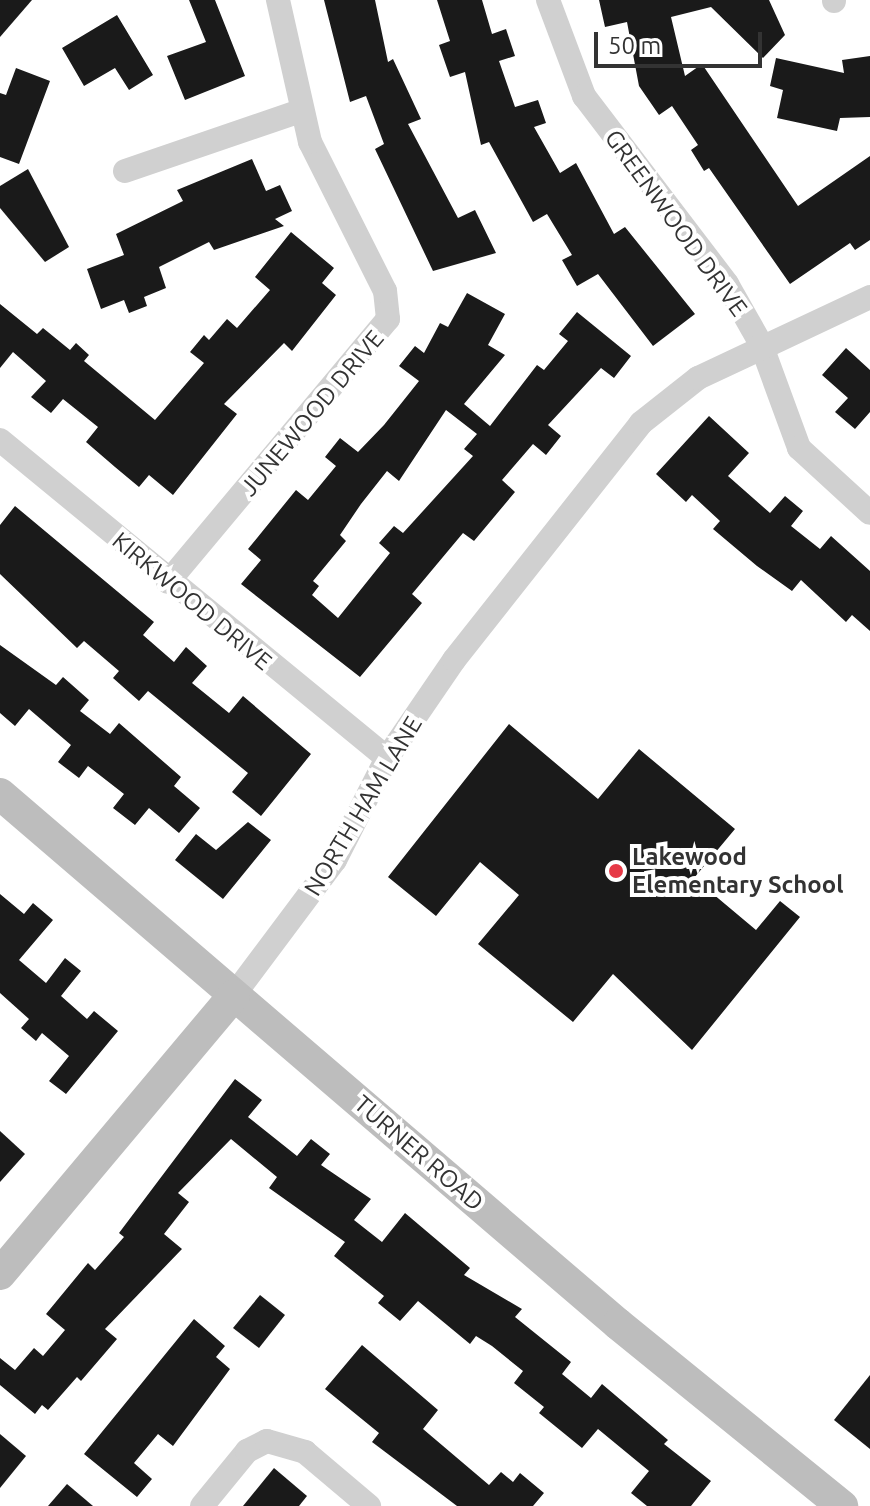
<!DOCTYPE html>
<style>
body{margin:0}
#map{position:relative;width:870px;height:1506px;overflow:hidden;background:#fff;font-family:Ubuntu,sans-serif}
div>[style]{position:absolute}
.building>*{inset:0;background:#1a1a1a}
.street>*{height:24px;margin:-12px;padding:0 12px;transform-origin:12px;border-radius:12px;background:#d0d0d0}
.secondary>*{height:32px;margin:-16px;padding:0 16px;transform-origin:16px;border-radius:16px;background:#bdbdbd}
.dots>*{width:22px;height:22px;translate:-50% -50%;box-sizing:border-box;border:4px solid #fff;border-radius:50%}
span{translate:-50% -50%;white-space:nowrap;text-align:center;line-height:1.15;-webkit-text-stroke:8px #fff;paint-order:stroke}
.street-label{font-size:24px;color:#333}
.poi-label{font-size:24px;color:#333;font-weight:700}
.left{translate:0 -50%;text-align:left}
.scale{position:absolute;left:594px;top:32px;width:168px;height:36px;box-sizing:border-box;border:4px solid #333;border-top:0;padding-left:10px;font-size:24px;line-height:28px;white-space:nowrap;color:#333;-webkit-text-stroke:6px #fff;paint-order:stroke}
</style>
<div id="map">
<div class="building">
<div style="clip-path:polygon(0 0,32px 0,0 37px)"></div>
<div style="clip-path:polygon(189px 0,215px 0,245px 76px,185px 100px,167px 56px,206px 42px)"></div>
<div style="clip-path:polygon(324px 0,375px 0,388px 62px,393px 59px,421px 119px,408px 124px,458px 218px,475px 210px,496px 253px,433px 271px,375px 149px,384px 144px,366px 96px,350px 102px)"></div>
<div style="clip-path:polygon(437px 0,482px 0,492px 34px,506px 29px,515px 56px,499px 61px,515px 107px,538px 100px,546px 123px,534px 127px,560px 173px,576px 163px,614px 234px,625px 227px,695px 314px,653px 346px,598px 274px,577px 286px,562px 260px,572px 255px,547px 214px,533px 222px,489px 142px,481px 145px,465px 72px,450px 77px,439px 45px,450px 41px)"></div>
<div style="clip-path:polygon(599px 0,769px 0,785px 35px,763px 58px,711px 7px,671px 17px,685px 76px,702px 64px,798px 206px,870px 156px,870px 240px,855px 250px,850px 243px,790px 284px,709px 168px,704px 171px,691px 150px,698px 145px,672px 106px,659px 115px,639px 86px,627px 22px,605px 27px)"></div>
<div style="clip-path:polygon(117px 15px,153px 75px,129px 90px,115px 68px,84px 86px,62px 48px)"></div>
<div style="clip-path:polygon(870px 56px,870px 117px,840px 118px,837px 131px,777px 118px,783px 90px,770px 86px,776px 58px,844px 73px,842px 60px)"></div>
<div style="clip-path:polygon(16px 68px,50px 81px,19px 164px,0 157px,0 93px,6px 95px)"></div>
<div style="clip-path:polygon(252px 159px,266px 191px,280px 185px,292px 211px,275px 219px,284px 226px,214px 250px,209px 242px,159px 267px,166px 288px,144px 297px,147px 306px,129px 313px,124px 300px,101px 309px,87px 269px,124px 255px,116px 234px,183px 201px,177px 190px)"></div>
<div style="clip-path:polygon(28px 169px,69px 247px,45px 262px,0 208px,0 186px)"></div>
<div style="clip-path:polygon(291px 232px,334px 268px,322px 283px,336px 295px,292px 351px,284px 343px,224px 404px,237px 414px,173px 495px,149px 475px,139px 487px,115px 467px,86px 442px,98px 427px,63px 399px,51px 413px,31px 397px,46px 381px,13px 352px,0 368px,0 304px,37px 334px,43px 328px,70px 350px,76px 343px,89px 355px,84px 361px,155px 420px,204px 363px,190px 352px,204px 335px,209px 340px,227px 319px,237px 328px,270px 290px,255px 277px)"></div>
<div style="clip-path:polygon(evenodd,467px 293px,505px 314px,488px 345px,505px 355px,464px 404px,490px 426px,537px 365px,544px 370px,568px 341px,559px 334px,577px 312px,631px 356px,614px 378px,601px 368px,548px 425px,561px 436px,546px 455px,533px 444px,502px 480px,515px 492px,474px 541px,463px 533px,412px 594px,422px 603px,360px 677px,241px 584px,261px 560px,248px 549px,296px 490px,308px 500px,336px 466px,325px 457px,340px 438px,358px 452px,384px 425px,419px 381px,399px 366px,415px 346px,424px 353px,440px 323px,448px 327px,467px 293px,446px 410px,477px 434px,464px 449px,473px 456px,403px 533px,394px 526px,379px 543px,390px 553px,338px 618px,312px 595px,319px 586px,313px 581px,346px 541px,340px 535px,361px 504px,387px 471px,399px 481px,446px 410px)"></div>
<div style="clip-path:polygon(846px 348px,870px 370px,870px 412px,855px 429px,835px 412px,848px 398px,822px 375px)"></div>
<div style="clip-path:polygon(709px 416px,749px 453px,728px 476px,770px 513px,785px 496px,803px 511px,791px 526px,820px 549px,831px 536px,870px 571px,870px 631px,852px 615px,846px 622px,801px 580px,792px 591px,757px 566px,713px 529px,720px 521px,692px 495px,686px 502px,656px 474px)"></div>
<div style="clip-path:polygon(15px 506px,154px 622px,143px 635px,174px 662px,186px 647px,207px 666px,192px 683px,229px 713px,243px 696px,311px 754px,261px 816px,232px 792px,248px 773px,148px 691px,139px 701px,113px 678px,119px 671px,84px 641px,77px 648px,0 574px,0 525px)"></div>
<div style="clip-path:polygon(0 645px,56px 685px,63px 677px,89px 700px,80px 711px,110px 734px,119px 723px,181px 777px,174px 786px,200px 808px,179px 833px,149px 808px,135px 825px,113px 808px,124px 794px,88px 766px,79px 778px,58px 762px,71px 745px,29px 709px,15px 726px,0 713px)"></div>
<div style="clip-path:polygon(509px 724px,598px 799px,639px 749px,735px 829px,694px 878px,756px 930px,780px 901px,800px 917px,692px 1050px,613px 974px,573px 1022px,478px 944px,519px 895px,480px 862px,436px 916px,388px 877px)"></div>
<div style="clip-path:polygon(248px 822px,271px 840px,223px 899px,175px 860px,196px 834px,216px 850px)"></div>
<div style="clip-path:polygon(0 894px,24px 914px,33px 903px,53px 920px,19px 960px,46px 983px,65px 958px,81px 971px,61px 996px,87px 1019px,94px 1011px,118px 1031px,66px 1094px,49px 1081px,69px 1056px,42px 1033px,36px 1041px,21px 1028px,29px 1019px,0 993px)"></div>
<div style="clip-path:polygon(235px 1079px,262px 1100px,248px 1117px,297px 1156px,311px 1139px,330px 1154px,321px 1165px,371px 1199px,354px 1220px,382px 1242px,405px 1213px,470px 1268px,464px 1275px,522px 1309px,515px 1317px,571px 1362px,562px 1374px,591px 1398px,602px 1384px,668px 1440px,664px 1444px,711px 1481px,691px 1506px,647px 1506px,631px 1493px,649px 1471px,598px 1429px,582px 1448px,539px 1413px,544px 1407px,514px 1383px,523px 1371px,492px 1346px,476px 1336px,470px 1344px,418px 1301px,400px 1321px,378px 1303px,384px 1296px,334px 1256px,345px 1242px,269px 1188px,277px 1177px,231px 1139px,178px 1193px,189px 1202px,164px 1234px,182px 1249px,105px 1329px,117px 1339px,81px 1381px,77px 1377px,48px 1410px,42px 1405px,35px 1414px,0 1385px,0 1358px,15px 1370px,34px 1348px,43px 1356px,65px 1330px,46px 1314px,88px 1263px,95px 1270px,124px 1237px,119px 1233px)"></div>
<div style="clip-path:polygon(0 1131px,25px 1154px,0 1182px)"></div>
<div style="clip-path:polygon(260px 1295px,285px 1315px,259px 1348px,233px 1328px)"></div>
<div style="clip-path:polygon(194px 1319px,225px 1346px,216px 1357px,230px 1369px,173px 1446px,158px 1434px,134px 1463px,152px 1479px,137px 1497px,84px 1454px)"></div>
<div style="clip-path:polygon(362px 1345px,438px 1410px,423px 1429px,489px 1485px,501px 1472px,513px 1482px,520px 1473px,544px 1493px,533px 1506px,457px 1506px,372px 1442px,379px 1433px,325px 1389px)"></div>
<div style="clip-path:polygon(870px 1375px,870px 1449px,834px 1420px)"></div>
<div style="clip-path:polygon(0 1434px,26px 1456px,0 1488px)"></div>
<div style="clip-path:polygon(274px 1468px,307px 1496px,299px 1506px,243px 1506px)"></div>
<div style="clip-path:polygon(67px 1484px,93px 1506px,48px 1506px)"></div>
</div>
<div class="street">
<div style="left:548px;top:0;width:103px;rotate:69.4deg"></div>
<div style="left:584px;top:96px;width:236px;rotate:52.7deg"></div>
<div style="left:727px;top:284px;width:69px;rotate:60.5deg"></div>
<div style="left:761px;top:344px;width:111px;rotate:69.9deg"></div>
<div style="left:799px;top:448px;width:96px;rotate:42.5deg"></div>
<div style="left:834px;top:0;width:1px;rotate:90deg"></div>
<div style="left:125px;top:171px;width:185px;rotate:-18.9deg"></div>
<div style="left:0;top:440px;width:501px;rotate:39.41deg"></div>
<div style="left:168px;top:582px;width:343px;rotate:-50.1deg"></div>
<div style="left:388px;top:319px;width:28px;rotate:-96deg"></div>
<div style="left:385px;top:291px;width:167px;rotate:-116.7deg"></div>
<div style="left:310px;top:142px;width:146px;rotate:-102.7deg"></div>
<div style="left:234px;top:995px;width:169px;rotate:-53.2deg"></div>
<div style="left:335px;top:860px;width:114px;rotate:-63deg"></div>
<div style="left:387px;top:758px;width:119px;rotate:-55.6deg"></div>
<div style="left:454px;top:660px;width:302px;rotate:-51.7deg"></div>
<div style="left:641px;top:423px;width:73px;rotate:-38.3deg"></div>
<div style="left:698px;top:378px;width:190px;rotate:-25.2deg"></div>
<div style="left:202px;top:1506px;width:71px;rotate:-50.7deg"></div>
<div style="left:247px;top:1451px;width:22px;rotate:-27deg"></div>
<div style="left:267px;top:1441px;width:40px;rotate:16deg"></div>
<div style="left:305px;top:1452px;width:84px;rotate:40.2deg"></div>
</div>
<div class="secondary">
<div style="left:0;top:794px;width:814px;rotate:40.62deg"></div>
<div style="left:618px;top:1324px;width:289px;rotate:39.1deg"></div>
<div style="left:0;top:1274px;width:364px;rotate:-50deg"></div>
</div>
<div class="dots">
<div style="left:616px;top:871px;background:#e63946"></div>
</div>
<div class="street-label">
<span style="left:676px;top:223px;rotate:54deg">GREENWOOD DRIVE</span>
<span style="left:312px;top:413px;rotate:-50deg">JUNEWOOD DRIVE</span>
<span style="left:192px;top:601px;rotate:40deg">KIRKWOOD DRIVE</span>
<span style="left:363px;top:806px;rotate:-59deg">NORTH HAM LANE</span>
<span style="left:419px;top:1153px;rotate:41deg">TURNER ROAD</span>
</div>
<div class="poi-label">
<span class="left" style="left:632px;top:871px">Lakewood<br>Elementary School</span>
</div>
<div class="scale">50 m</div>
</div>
